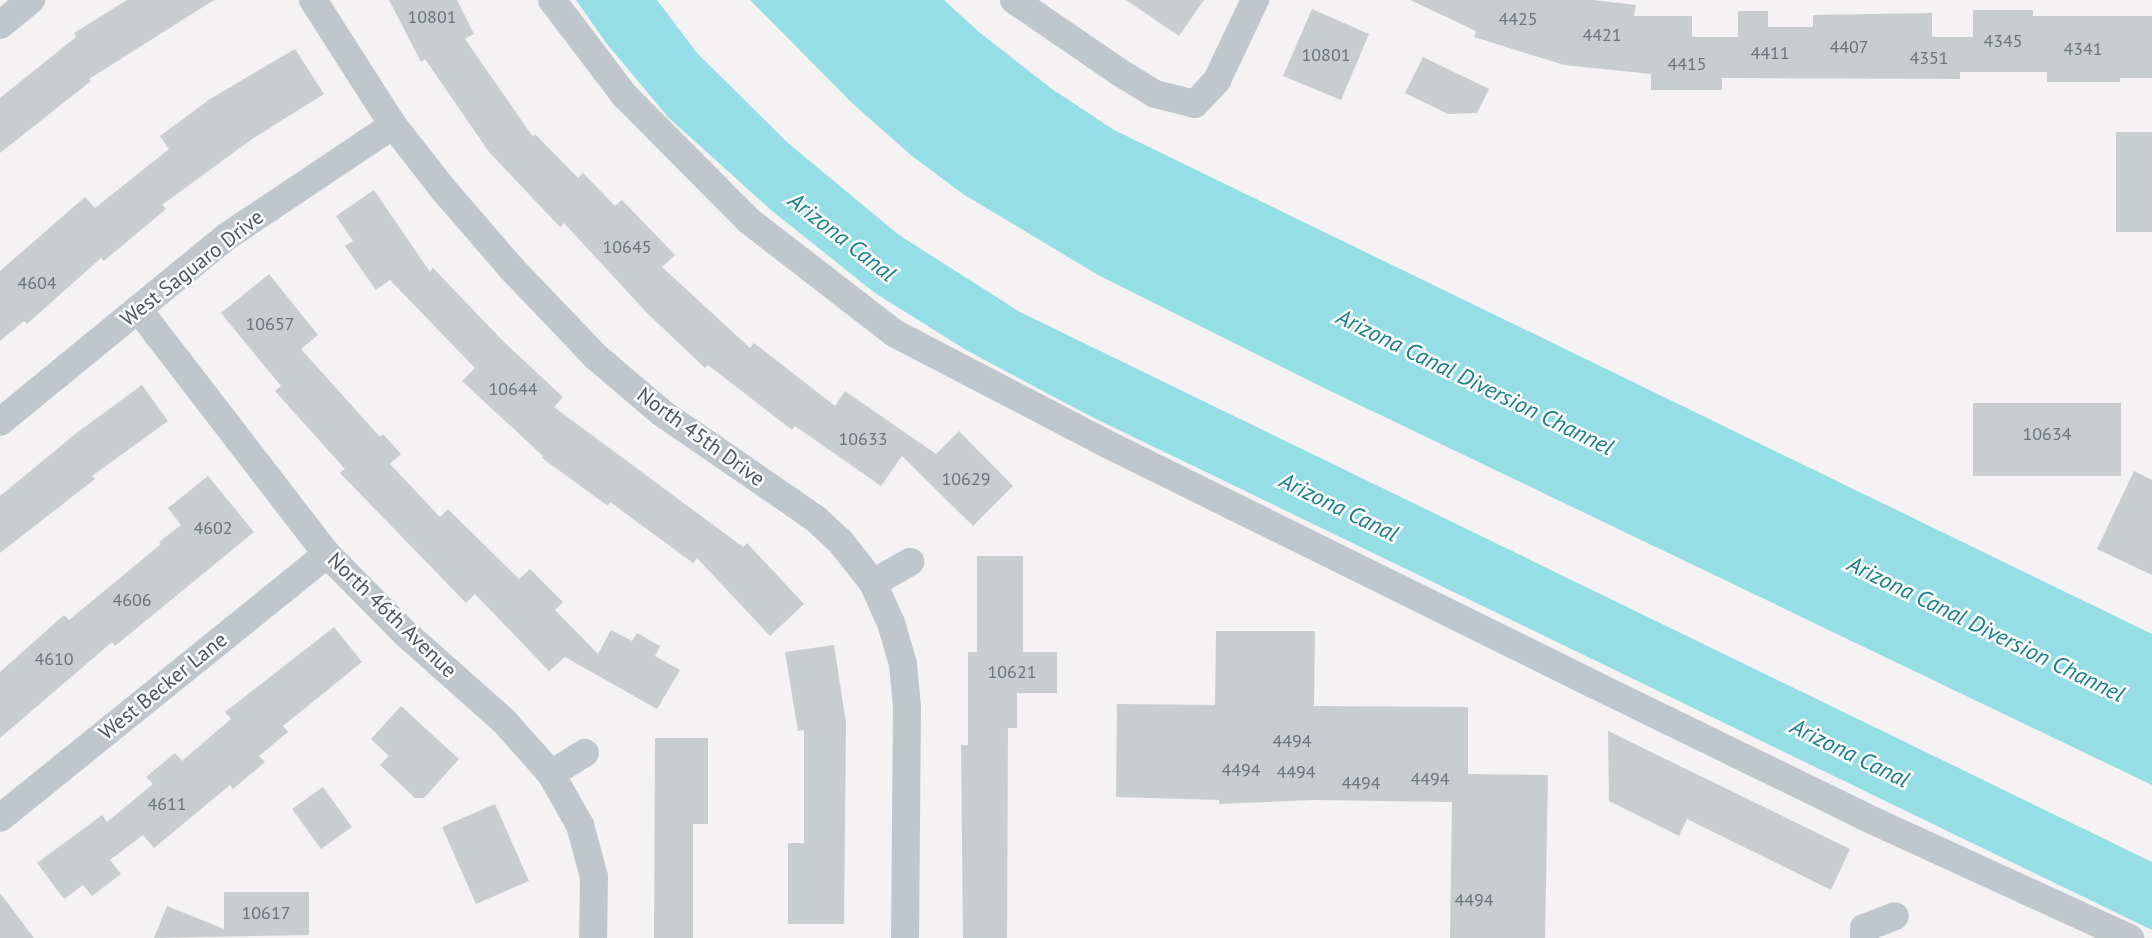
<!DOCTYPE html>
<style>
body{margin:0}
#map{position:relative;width:2152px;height:938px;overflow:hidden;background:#f4f2f2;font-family:"PT Sans",sans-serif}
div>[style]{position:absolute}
.water>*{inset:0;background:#95dee6}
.building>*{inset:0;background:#c9cdd0}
.minor>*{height:28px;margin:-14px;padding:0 14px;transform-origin:14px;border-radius:14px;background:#bfc7cd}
span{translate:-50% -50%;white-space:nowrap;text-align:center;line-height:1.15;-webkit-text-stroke:5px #fff;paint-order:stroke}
.number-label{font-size:18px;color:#6a747a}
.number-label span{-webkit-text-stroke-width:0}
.street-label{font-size:21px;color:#4b575e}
.water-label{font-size:23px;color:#17818d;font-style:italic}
</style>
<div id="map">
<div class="water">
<div style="clip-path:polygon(576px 0,657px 0,697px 53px,788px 143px,899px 235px,1020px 312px,2152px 862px,2152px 930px,1088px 415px,966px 350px,875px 293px,771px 210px,668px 117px,607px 44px)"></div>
<div style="clip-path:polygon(750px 0,944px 0,979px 32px,1052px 89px,1114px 130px,2152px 634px,2152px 785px,1322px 387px,1098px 275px,963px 194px,912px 156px,852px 103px)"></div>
</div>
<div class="building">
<div style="clip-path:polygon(127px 0,214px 0,89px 79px,91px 81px,0 153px,0 98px,76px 37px,74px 33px)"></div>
<div style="clip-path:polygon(389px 0,457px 0,474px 34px,465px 39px,533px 137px,535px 134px,578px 178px,583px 173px,615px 206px,622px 200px,675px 255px,662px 267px,750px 348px,754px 343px,835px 406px,845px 391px,936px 454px,959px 431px,1013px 486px,973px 526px,902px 456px,881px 486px,795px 426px,792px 430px,708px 365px,705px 368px,647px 313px,564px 223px,560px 227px,489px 152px,425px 59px,421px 62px)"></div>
<div style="clip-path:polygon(1126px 0,1204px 0,1179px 36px)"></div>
<div style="clip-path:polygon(1410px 0,1593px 0,1636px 5px,1634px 16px,1692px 16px,1692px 37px,1738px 37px,1738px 11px,1768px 11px,1768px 27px,1813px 27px,1813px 15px,1932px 13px,1932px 37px,1973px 37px,1973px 10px,2033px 10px,2033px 16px,2152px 16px,2152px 78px,2120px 78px,2120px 82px,2047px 82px,2047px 72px,1960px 72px,1960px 79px,1722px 78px,1722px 90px,1651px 90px,1651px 74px,1564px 65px,1474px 37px,1476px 31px)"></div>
<div style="clip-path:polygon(1312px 9px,1369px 34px,1341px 100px,1283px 76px)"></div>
<div style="clip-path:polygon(295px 49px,324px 94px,252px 139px,162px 205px,166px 209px,104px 261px,101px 258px,27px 324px,24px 321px,0 341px,0 271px,85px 197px,95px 208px,169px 149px,160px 136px,210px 99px)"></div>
<div style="clip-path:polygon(1423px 57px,1489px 89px,1477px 113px,1448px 114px,1405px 93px)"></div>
<div style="clip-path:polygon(2116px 132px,2152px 132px,2152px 232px,2116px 232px)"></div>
<div style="clip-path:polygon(374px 190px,430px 272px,433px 268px,504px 342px,563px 397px,554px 407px,743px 547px,747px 543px,804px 604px,770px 636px,697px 558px,693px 563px,610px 502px,608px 506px,542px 458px,543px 456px,462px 381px,475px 368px,390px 280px,376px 290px,345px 246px,353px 241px,336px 216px)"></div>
<div style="clip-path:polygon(269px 274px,318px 335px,301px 349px,380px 437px,383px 434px,401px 454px,390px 464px,440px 517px,448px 509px,519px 579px,530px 569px,563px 602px,555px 610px,598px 654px,611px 630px,632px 641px,637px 633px,660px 646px,655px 656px,680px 670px,657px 709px,565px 657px,549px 671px,475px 594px,466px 603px,340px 473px,345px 469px,275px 391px,281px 386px,221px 313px)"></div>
<div style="clip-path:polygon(142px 385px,168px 421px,92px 476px,95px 479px,0 553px,0 496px,74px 435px)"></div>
<div style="clip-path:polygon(1973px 403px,2121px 403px,2121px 476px,1973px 476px)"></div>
<div style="clip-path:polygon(2134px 471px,2152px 480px,2152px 575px,2097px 549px)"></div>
<div style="clip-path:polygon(208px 476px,254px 532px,115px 646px,112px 642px,0 738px,0 672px,64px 615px,69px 620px,161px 544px,159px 542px,181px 525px,168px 508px)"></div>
<div style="clip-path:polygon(977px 556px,1023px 556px,1023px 652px,1057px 652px,1057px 693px,1017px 693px,1017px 728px,1008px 728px,1007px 938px,963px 938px,961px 745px,968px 745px,968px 652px,977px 652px)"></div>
<div style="clip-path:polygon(334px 627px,362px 662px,283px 726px,288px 732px,259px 756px,265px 762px,233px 789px,230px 785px,154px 848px,143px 835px,110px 860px,121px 874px,92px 896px,83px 885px,64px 899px,37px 863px,102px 815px,107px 822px,153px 784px,146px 777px,175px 753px,182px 761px,231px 719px,225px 712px)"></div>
<div style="clip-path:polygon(1216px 631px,1315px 631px,1314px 706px,1468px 707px,1468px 774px,1548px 775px,1545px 938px,1450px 938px,1452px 802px,1314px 800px,1219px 804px,1219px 800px,1116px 797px,1117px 704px,1215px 705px)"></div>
<div style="clip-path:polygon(834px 645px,846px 723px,844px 924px,788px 924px,788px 843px,804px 843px,804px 730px,798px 731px,785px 652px)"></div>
<div style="clip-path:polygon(401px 706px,459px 759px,424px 798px,415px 798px,380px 765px,389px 756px,371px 739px)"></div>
<div style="clip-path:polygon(1608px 731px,1850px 849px,1831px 890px,1687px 819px,1679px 836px,1609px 801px)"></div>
<div style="clip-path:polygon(655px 738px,708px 738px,708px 824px,693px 824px,693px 938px,654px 938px)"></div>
<div style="clip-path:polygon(323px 787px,352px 827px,321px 849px,292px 809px)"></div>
<div style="clip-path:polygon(495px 804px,529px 881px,476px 904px,442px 827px)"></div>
<div style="clip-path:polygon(224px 892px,309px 892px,309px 935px,154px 938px,167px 906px,224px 929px)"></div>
<div style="clip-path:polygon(0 893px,34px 938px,0 938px)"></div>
</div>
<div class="minor">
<div style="left:313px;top:0;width:148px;rotate:57.4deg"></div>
<div style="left:393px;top:125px;width:81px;rotate:52deg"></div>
<div style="left:443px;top:189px;width:106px;rotate:49.2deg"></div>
<div style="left:512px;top:269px;width:120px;rotate:46.3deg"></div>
<div style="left:595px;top:356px;width:88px;rotate:40.4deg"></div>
<div style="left:662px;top:413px;width:187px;rotate:34.5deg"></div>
<div style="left:816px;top:519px;width:33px;rotate:43deg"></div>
<div style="left:840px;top:541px;width:53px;rotate:51.8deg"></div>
<div style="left:873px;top:583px;width:44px;rotate:65.8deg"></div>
<div style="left:891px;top:623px;width:43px;rotate:73.7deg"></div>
<div style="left:903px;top:664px;width:43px;rotate:84.7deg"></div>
<div style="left:907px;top:707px;width:231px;rotate:90.5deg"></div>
<div style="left:552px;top:0;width:121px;rotate:52.8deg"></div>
<div style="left:625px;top:96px;width:175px;rotate:45.2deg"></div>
<div style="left:748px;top:220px;width:185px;rotate:37.7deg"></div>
<div style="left:894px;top:333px;width:240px;rotate:27.5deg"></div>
<div style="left:1107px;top:444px;width:544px;rotate:26.28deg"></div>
<div style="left:1595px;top:685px;width:298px;rotate:26deg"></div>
<div style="left:1863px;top:816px;width:294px;rotate:24.6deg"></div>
<div style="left:1014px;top:0;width:127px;rotate:34.4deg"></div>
<div style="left:1119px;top:72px;width:42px;rotate:31.4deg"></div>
<div style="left:1155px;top:94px;width:41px;rotate:14deg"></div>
<div style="left:1195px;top:104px;width:33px;rotate:-47deg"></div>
<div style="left:1217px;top:80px;width:89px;rotate:-64.6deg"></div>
<div style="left:0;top:25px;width:40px;rotate:-39deg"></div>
<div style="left:138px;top:309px;width:309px;rotate:52.4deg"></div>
<div style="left:327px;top:554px;width:112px;rotate:45.4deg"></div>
<div style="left:406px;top:634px;width:131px;rotate:41.6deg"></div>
<div style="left:504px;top:721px;width:71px;rotate:48.4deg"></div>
<div style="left:551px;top:774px;width:59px;rotate:60.4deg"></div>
<div style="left:580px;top:825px;width:54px;rotate:74.9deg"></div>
<div style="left:594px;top:877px;width:61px;rotate:90.9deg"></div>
<div style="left:0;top:422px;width:292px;rotate:-39.3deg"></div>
<div style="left:226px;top:237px;width:201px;rotate:-33.8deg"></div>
<div style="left:873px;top:583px;width:43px;rotate:-29.6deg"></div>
<div style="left:551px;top:774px;width:40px;rotate:-32deg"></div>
<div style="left:0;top:818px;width:420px;rotate:-38.9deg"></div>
<div style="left:1864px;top:938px;width:10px;rotate:-90deg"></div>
<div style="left:1864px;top:928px;width:33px;rotate:-21deg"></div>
</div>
<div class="number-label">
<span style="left:432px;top:17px">10801</span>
<span style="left:1518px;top:19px">4425</span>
<span style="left:1602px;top:35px">4421</span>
<span style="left:2003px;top:41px">4345</span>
<span style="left:1849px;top:47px">4407</span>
<span style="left:2083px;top:49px">4341</span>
<span style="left:1770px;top:53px">4411</span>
<span style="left:1326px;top:55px">10801</span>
<span style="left:1929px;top:58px">4351</span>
<span style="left:1687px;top:64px">4415</span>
<span style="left:627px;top:247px">10645</span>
<span style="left:37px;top:283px">4604</span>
<span style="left:270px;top:324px">10657</span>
<span style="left:513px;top:389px">10644</span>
<span style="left:2047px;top:434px">10634</span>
<span style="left:863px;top:439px">10633</span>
<span style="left:966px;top:479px">10629</span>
<span style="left:213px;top:528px">4602</span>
<span style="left:132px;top:600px">4606</span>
<span style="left:54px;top:659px">4610</span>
<span style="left:1012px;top:672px">10621</span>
<span style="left:1292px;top:741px">4494</span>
<span style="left:1241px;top:770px">4494</span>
<span style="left:1296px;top:772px">4494</span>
<span style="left:1430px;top:779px">4494</span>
<span style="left:1361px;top:783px">4494</span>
<span style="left:167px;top:804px">4611</span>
<span style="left:1474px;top:900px">4494</span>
<span style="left:266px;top:913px">10617</span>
</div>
<div class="street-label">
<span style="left:192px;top:268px;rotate:-38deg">West Saguaro Drive</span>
<span style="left:701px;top:437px;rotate:36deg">North 45th Drive</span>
<span style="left:392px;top:615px;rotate:44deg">North 46th Avenue</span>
<span style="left:163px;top:686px;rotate:-39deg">West Becker Lane</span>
</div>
<div class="water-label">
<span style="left:842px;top:237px;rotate:38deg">Arizona Canal</span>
<span style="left:1475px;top:382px;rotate:26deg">Arizona Canal Diversion Channel</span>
<span style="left:1339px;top:507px;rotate:26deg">Arizona Canal</span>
<span style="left:1986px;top:629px;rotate:26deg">Arizona Canal Diversion Channel</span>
<span style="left:1850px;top:753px;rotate:26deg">Arizona Canal</span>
</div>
</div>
